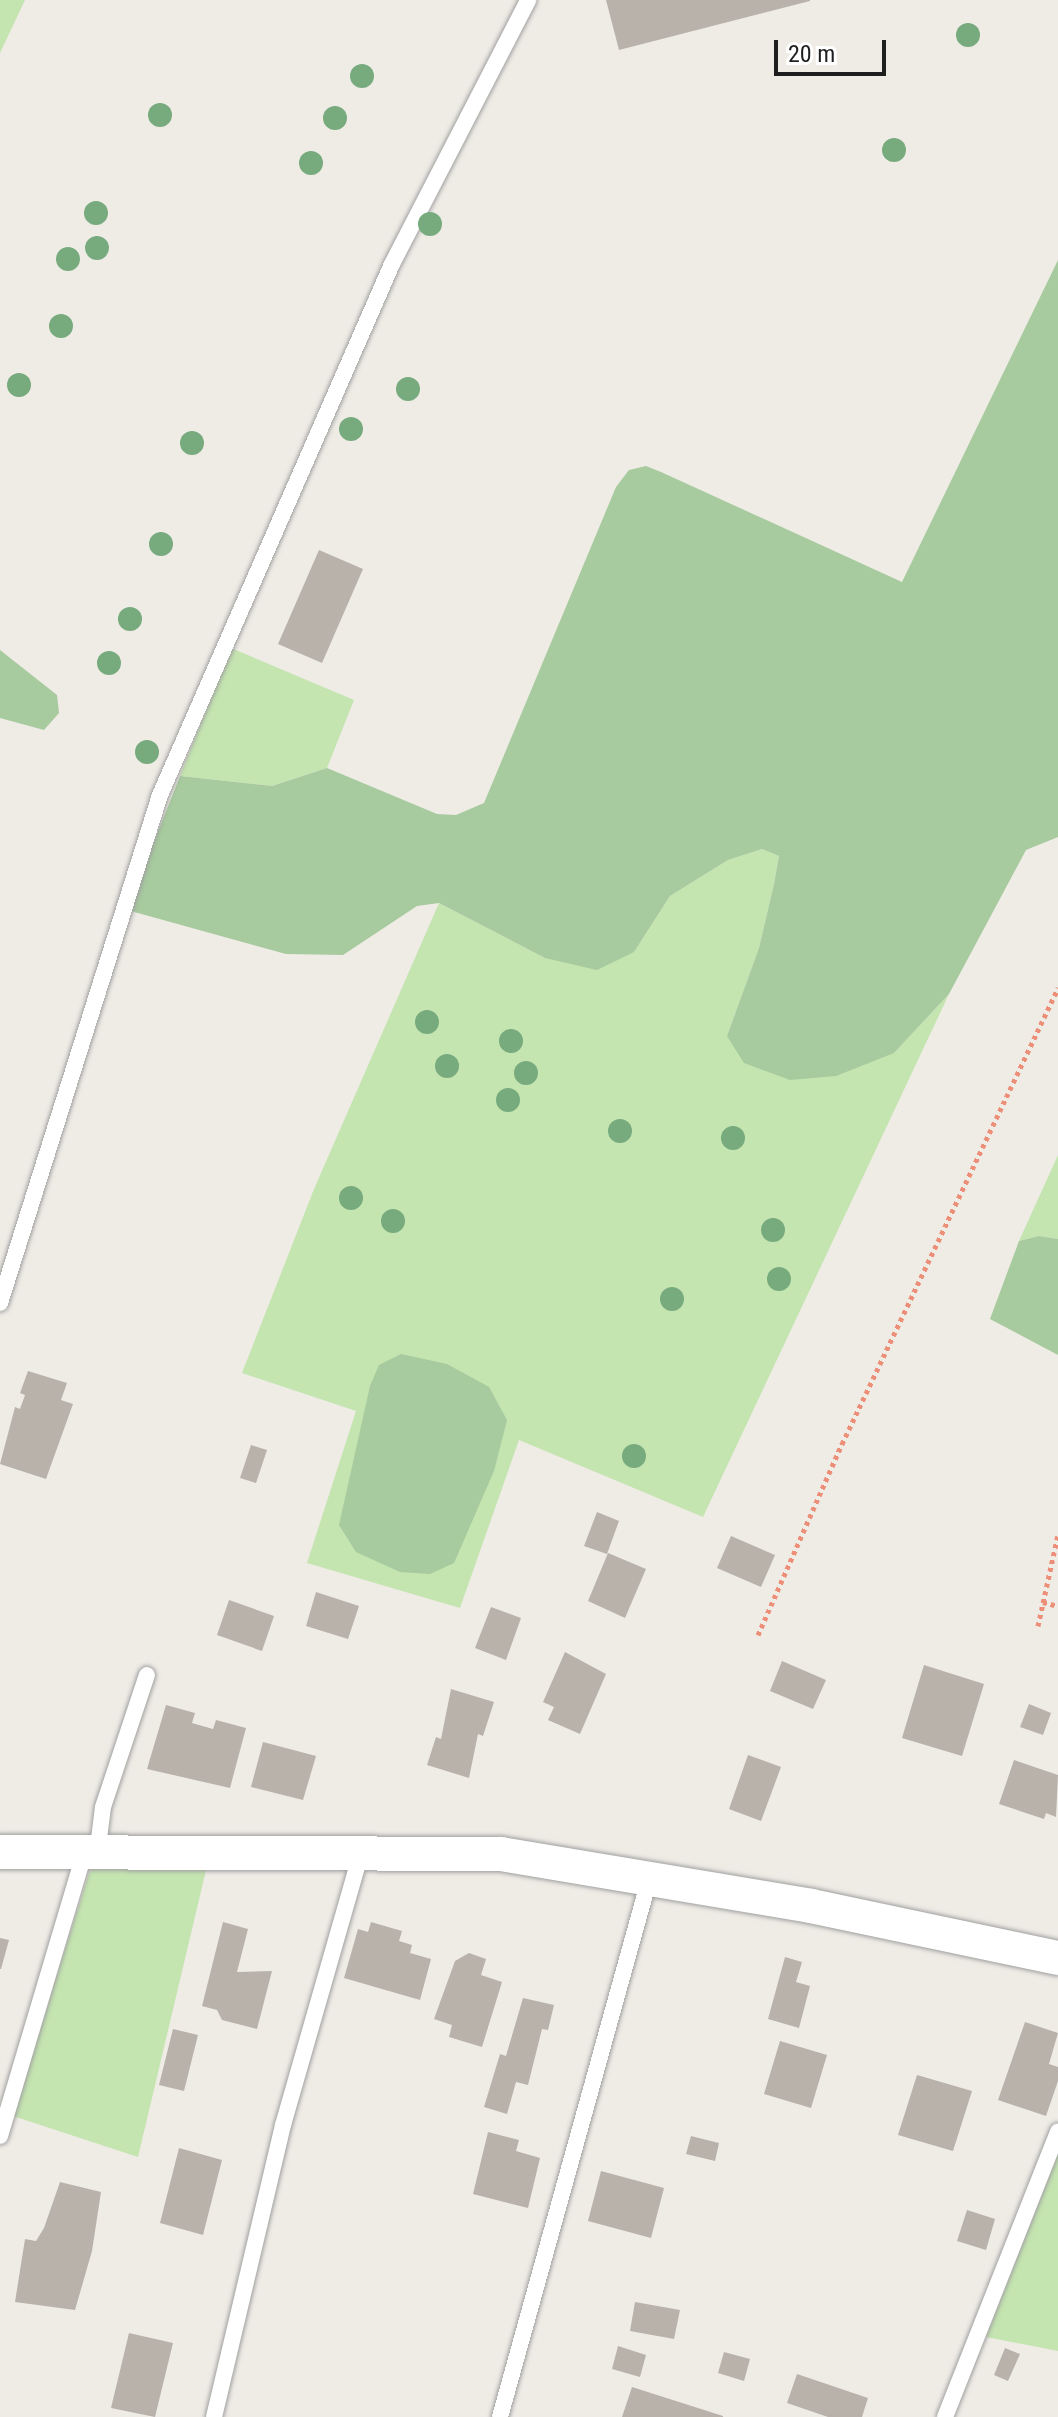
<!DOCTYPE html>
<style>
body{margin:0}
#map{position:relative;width:1058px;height:2417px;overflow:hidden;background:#efece6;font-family:"Roboto Condensed",sans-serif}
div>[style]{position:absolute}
.grass>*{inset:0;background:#c4e4b0}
.forest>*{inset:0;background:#a7ca9e}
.building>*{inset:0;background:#b8b2ab}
.path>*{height:5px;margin-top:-2.5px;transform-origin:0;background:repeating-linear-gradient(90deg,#ed8f78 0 4px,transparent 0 8px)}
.roads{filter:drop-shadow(0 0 2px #a0a0a0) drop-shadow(0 0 2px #a0a0a0)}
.lane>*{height:16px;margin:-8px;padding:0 8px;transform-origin:8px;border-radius:8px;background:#fff}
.street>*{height:34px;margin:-17px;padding:0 17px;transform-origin:17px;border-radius:17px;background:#fff}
.trees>*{width:24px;height:24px;margin:-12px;border-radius:50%;background:#77aa7d}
span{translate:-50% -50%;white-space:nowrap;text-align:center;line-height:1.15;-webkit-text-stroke:8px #fff;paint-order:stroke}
.scale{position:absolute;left:774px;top:40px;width:112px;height:36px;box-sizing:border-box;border:4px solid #1f1f1f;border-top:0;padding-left:10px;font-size:24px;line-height:28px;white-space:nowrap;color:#1f1f1f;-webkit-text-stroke:6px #fff;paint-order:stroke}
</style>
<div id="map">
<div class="grass">
<div style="clip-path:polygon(0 0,25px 0,0 53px)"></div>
<div style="clip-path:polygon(231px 648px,354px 700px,327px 768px,272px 786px,180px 776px)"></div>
<div style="clip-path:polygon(762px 849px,779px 856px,774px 884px,759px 948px,727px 1036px,894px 1053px,949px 994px,703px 1517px,519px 1440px,460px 1608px,307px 1563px,356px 1411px,242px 1373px,314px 1189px,439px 903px,545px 958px,634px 952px,670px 896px,728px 860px)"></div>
<div style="clip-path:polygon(1058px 1155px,1058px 1239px,1039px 1236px,1019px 1241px)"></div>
<div style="clip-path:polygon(207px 1866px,138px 2157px,13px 2116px,89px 1873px,94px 1868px)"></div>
<div style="clip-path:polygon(1058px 2154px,1058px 2351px,986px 2337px)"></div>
</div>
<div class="forest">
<div style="clip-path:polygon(1058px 260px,1058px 837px,1026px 850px,949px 994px,894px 1053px,836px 1076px,790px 1080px,744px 1063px,727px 1036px,759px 948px,774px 884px,779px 856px,762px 849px,728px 860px,670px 896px,634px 952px,597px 970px,545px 958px,439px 903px,417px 906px,343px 955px,286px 954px,127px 910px,180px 776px,272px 786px,327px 768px,437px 814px,456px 815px,484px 803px,616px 487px,629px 470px,646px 466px,661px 472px,902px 582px)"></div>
<div style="clip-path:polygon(0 650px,57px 695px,59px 713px,44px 730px,0 718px)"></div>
<div style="clip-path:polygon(1039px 1236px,1058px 1239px,1058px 1355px,990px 1319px,1019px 1241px)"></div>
<div style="clip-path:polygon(401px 1354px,447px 1364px,489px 1387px,507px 1420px,494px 1471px,454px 1563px,430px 1574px,400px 1572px,356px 1552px,339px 1525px,370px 1386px,379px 1365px)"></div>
</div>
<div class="building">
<div style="clip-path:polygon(606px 0,810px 0,810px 1px,619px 50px)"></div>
<div style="clip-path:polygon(319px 550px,363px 569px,322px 663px,278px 644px)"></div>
<div style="clip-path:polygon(28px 1371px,67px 1383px,61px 1400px,73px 1404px,46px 1479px,0 1464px,15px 1407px,20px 1409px,25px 1395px,20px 1393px)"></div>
<div style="clip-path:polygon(251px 1445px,267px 1450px,256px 1483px,240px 1478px)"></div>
<div style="clip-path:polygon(597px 1512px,619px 1521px,607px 1554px,584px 1546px)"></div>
<div style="clip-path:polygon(731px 1536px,775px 1555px,761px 1587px,717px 1568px)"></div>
<div style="clip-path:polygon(608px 1553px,646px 1569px,625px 1618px,588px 1601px)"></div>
<div style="clip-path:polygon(316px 1592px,359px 1606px,348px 1639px,306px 1626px)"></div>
<div style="clip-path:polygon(229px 1600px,274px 1616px,262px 1651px,217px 1635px)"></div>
<div style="clip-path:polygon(491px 1607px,521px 1618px,506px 1660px,475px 1648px)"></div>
<div style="clip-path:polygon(565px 1652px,606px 1674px,580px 1734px,548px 1720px,554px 1707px,543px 1702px)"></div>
<div style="clip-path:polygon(782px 1661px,826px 1680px,813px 1709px,770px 1691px)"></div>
<div style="clip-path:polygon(924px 1665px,984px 1684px,962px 1756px,902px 1738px)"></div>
<div style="clip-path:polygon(451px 1689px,494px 1702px,483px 1736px,478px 1734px,469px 1778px,427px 1765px,436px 1737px,441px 1739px)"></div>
<div style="clip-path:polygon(1029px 1704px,1051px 1713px,1043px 1735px,1020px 1727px)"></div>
<div style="clip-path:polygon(166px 1705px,195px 1713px,192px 1723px,213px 1729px,216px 1720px,246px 1728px,230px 1788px,147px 1769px)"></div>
<div style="clip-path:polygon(263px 1742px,316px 1756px,303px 1800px,251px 1787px)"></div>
<div style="clip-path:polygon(748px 1755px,781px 1767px,761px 1821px,729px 1809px)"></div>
<div style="clip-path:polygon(1014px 1760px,1058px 1775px,1056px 1817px,1046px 1813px,1044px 1819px,999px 1804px)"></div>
<div style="clip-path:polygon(223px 1922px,248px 1929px,237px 1972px,272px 1971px,257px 2029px,222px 2020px,217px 2010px,202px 2006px)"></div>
<div style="clip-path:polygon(371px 1922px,402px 1931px,399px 1941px,412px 1945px,410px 1953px,431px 1959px,420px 2000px,344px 1978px,358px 1929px,368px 1932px)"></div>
<div style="clip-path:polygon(0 1938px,9px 1940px,1px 1969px,0 1969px)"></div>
<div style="clip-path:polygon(469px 1953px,486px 1959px,481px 1975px,502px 1982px,482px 2047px,449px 2037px,452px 2025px,434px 2019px,455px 1961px)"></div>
<div style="clip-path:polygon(785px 1957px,802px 1962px,796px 1982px,810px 1986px,799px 2028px,768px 2019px)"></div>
<div style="clip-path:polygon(523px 1998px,554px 2005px,548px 2030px,542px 2029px,528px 2085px,516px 2082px,507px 2114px,484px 2107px,500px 2054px,506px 2056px)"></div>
<div style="clip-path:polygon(1025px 2022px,1058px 2033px,1049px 2064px,1058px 2067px,1058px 2081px,1046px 2116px,998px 2100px)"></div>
<div style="clip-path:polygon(173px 2029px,198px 2035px,184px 2091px,159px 2085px)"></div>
<div style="clip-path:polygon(780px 2041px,827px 2055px,811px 2108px,764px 2094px)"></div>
<div style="clip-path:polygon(917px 2075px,972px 2091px,953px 2151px,898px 2135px)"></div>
<div style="clip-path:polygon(488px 2132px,519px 2140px,516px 2151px,540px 2158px,528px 2208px,473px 2194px)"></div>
<div style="clip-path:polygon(691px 2136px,719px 2143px,715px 2161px,686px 2154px)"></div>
<div style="clip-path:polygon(179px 2148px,222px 2160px,203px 2235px,160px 2223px)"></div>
<div style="clip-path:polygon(601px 2171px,664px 2188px,651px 2238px,588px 2221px)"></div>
<div style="clip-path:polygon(60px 2182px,101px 2192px,92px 2251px,75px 2310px,15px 2302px,25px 2239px,36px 2241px,44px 2228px)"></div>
<div style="clip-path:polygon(967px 2210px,995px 2219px,986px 2250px,957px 2241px)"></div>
<div style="clip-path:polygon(635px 2302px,680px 2310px,674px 2339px,630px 2331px)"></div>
<div style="clip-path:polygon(129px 2333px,173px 2343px,155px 2417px,111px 2408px)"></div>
<div style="clip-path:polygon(618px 2346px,646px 2355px,640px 2377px,612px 2369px)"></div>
<div style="clip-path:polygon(1005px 2348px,1020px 2354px,1008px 2381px,994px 2375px)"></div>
<div style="clip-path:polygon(724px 2352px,750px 2359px,744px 2381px,718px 2373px)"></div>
<div style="clip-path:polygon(797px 2374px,868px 2398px,862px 2417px,828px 2417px,787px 2403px)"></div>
<div style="clip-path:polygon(632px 2387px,723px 2416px,723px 2417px,622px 2417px)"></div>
</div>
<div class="path">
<div style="left:1043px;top:1602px;width:16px;rotate:15deg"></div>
<div style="left:1038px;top:1626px;width:94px;rotate:-77.7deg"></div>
<div style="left:758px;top:1635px;width:209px;rotate:-66.3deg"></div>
<div style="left:842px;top:1444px;width:505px;rotate:-64.65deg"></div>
</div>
<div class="roads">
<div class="lane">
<div style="left:0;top:1303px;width:533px;rotate:-72.52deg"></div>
<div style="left:160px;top:795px;width:579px;rotate:-66.4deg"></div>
<div style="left:392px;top:264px;width:297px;rotate:-62.7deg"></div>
<div style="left:97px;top:1855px;width:48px;rotate:-82.9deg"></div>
<div style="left:103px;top:1807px;width:139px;rotate:-71.6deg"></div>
<div style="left:0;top:2136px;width:293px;rotate:-73.4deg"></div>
<div style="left:214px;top:2417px;width:300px;rotate:-76.7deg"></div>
<div style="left:283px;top:2125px;width:283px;rotate:-74deg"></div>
<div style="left:500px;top:2417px;width:557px;rotate:-74.49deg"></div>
<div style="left:945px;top:2417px;width:307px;rotate:-68.4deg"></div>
</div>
<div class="street">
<div style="left:0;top:1852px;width:501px;rotate:0.23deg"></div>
<div style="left:501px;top:1854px;width:314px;rotate:9.5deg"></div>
<div style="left:811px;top:1906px;width:252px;rotate:11.9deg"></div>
</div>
</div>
<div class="trees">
<div style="left:968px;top:35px"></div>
<div style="left:362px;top:76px"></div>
<div style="left:160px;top:115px"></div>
<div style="left:335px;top:118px"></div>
<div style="left:894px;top:150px"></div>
<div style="left:311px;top:163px"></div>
<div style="left:96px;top:213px"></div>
<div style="left:430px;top:224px"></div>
<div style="left:97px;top:248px"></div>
<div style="left:68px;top:259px"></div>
<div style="left:61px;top:326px"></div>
<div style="left:19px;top:385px"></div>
<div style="left:408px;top:389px"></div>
<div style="left:351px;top:429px"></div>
<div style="left:192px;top:443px"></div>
<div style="left:161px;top:544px"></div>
<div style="left:130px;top:619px"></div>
<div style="left:109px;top:663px"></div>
<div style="left:147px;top:752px"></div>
<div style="left:427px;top:1022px"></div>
<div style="left:511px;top:1041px"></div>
<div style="left:447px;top:1066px"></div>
<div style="left:526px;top:1073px"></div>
<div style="left:508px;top:1100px"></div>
<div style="left:620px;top:1131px"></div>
<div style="left:733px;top:1138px"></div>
<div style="left:351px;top:1198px"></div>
<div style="left:393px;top:1221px"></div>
<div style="left:773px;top:1230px"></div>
<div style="left:779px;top:1279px"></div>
<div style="left:672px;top:1299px"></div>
<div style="left:634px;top:1456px"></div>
</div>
<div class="scale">20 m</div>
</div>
